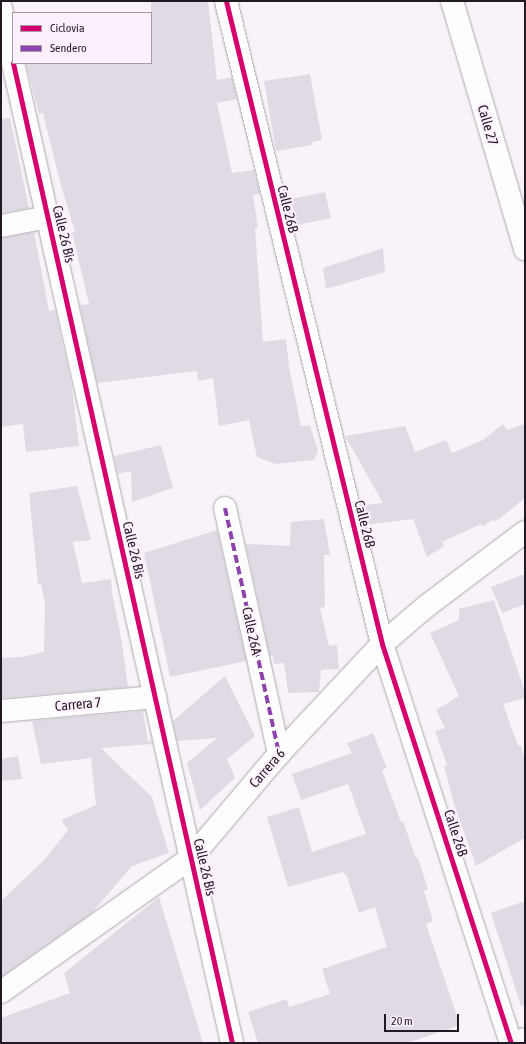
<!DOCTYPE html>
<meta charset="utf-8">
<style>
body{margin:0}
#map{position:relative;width:526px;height:1044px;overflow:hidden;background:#f9f3f9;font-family:"Asap Condensed",sans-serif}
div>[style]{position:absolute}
.building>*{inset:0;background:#e0dae4}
.roads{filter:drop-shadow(0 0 1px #aea6ae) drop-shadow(0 0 1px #aea6ae)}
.street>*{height:22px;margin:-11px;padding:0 11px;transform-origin:11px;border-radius:11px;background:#fefdfe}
.secondary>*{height:22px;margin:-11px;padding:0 11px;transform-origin:11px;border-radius:11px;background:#fcf8fa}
.quiet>*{height:4px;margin-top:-2px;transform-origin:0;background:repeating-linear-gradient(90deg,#8e44ad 0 8px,transparent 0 12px)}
.cycleway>*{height:5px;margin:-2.5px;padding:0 2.5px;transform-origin:2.5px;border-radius:2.5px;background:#d6006c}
span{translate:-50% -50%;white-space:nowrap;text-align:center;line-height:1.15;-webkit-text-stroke:4px #fcf0fc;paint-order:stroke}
.street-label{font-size:14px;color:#231924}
.frame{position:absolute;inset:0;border:2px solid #231924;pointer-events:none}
.legend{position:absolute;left:12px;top:12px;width:140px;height:52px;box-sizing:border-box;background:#fcf0fc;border:1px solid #a59aa6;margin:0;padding:5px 7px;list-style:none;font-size:12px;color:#231924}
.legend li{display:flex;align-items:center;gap:8px;height:20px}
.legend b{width:20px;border:1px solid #a59aa6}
.scale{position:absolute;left:384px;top:1014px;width:75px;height:18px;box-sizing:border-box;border:2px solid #231924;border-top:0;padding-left:5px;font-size:12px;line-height:14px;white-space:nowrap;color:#231924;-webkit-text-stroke:3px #fcf0fc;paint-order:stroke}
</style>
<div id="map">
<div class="building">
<div style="clip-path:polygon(151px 1px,208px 1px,217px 80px,232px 77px,237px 99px,217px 103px,232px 173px,254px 170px,260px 194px,253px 195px,258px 228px,255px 228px,263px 342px,286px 339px,289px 367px,301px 426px,310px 425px,318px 451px,314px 460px,276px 464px,257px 457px,249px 420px,219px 426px,213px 378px,198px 381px,197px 371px,97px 383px,80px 305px,89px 304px,72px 232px,75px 232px,60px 182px,43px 113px,39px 114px,26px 63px,151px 63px)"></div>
<div style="clip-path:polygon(310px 74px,322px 140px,312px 142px,312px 145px,276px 151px,264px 81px)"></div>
<div style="clip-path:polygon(10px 118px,29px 208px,1px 213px,1px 119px)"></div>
<div style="clip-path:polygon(325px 192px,331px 218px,297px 225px,291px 199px)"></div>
<div style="clip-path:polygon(34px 232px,49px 311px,55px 310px,72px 386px,79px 446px,26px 452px,23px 424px,1px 427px,1px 238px)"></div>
<div style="clip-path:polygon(383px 248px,385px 272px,326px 289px,323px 268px)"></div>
<div style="clip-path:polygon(503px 424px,507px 430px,525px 424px,525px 498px,495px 522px,494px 519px,482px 527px,481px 524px,442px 542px,444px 546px,427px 557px,413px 519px,366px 525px,364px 505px,383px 503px,345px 436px,405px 426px,415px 452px,446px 440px,452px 453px,483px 440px)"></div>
<div style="clip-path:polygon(161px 445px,173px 488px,132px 502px,131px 471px,118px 474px,114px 456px)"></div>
<div style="clip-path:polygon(77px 486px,91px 540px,73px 542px,82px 583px,111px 579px,112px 592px,122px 643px,128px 687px,1px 698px,1px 658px,21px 657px,44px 652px,45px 604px,41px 584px,38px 584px,29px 493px)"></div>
<div style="clip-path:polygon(324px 519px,330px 555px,324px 555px,325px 607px,320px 608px,329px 646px,337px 645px,339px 669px,321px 670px,319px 692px,288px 693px,284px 663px,274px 664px,273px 656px,270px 656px,246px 544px,290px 546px,291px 522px)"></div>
<div style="clip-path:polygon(217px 530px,246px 661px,170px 677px,144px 553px)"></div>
<div style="clip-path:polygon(525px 574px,525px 604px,502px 613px,491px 587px)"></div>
<div style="clip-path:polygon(494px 600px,525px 692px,525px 698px,503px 704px,518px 746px,521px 745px,525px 761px,525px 838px,476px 866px,454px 804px,444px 766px,447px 765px,435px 731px,445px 728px,436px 710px,459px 696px,430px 633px,459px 620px,459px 609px)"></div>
<div style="clip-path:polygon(225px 676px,255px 736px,227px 759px,235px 778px,200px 810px,187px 763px,217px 738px,177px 741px,173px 721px)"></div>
<div style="clip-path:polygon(143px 711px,148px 742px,151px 739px,152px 744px,101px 748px,152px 797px,169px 853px,132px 866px,92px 913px,1px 977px,1px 901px,45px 859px,68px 830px,61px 820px,96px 805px,91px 758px,41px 764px,32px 721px)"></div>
<div style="clip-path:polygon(373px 733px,387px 768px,382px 770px,401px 822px,403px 821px,416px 858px,418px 858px,428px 889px,424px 891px,433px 921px,426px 924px,460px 1025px,407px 1043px,258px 1043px,248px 1012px,287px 999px,289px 1007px,330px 994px,322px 969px,387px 947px,375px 907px,359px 913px,346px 874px,344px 875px,343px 872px,288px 887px,267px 817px,299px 807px,312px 852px,366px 834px,348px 784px,301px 800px,292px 774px,352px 753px,347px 743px)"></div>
<div style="clip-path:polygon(18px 756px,22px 779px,1px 781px,1px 759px)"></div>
<div style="clip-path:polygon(159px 897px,203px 1043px,1px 1043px,1px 1018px,70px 993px,64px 973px)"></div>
<div style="clip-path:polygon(525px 901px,525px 1005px,521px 1006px,491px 913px)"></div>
</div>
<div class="roads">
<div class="street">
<div style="left:226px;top:1px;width:662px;rotate:76.36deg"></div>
<div style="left:382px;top:644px;width:419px;rotate:72.1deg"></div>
<div style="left:452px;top:1px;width:259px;rotate:73.6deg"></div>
<div style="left:1px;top:8px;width:55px;rotate:77.5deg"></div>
<div style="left:13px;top:63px;width:1004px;rotate:77.4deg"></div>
<div style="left:1px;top:226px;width:48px;rotate:-10.8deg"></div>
<div style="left:225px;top:508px;width:252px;rotate:77.6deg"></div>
<div style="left:1px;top:711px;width:155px;rotate:-5.2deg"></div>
<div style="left:1px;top:992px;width:232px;rotate:-35.2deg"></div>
<div style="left:191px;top:858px;width:136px;rotate:-49.8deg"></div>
<div style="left:279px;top:754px;width:151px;rotate:-46.9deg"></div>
<div style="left:382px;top:644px;width:60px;rotate:-40.3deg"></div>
<div style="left:428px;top:605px;width:121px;rotate:-37deg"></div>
</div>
<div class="secondary">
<div style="left:512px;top:1043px;width:14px;rotate:-17deg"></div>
</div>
</div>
<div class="quiet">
<div style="left:225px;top:508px;width:252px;rotate:77.6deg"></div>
</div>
<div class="cycleway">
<div style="left:226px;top:1px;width:662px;rotate:76.36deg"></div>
<div style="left:382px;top:644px;width:419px;rotate:72.1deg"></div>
<div style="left:13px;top:63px;width:1004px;rotate:77.4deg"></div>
</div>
<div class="street-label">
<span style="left:488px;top:125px;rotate:74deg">Calle 27</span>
<span style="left:288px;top:209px;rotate:76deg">Calle 26B</span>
<span style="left:64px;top:234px;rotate:77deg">Calle 26 Bis</span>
<span style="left:365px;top:524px;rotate:76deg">Calle 26B</span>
<span style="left:134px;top:550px;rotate:77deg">Calle 26 Bis</span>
<span style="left:252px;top:631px;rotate:78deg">Calle 26A</span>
<span style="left:78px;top:704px;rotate:-5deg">Carrera 7</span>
<span style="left:267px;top:768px;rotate:-49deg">Carrera 6</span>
<span style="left:456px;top:833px;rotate:72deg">Calle 26B</span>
<span style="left:205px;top:867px;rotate:77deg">Calle 26 Bis</span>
</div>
<div class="frame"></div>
<ul class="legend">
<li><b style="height:5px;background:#d6006c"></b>Ciclovía</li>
<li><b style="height:5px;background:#8e44ad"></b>Sendero</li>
</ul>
<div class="scale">20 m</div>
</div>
